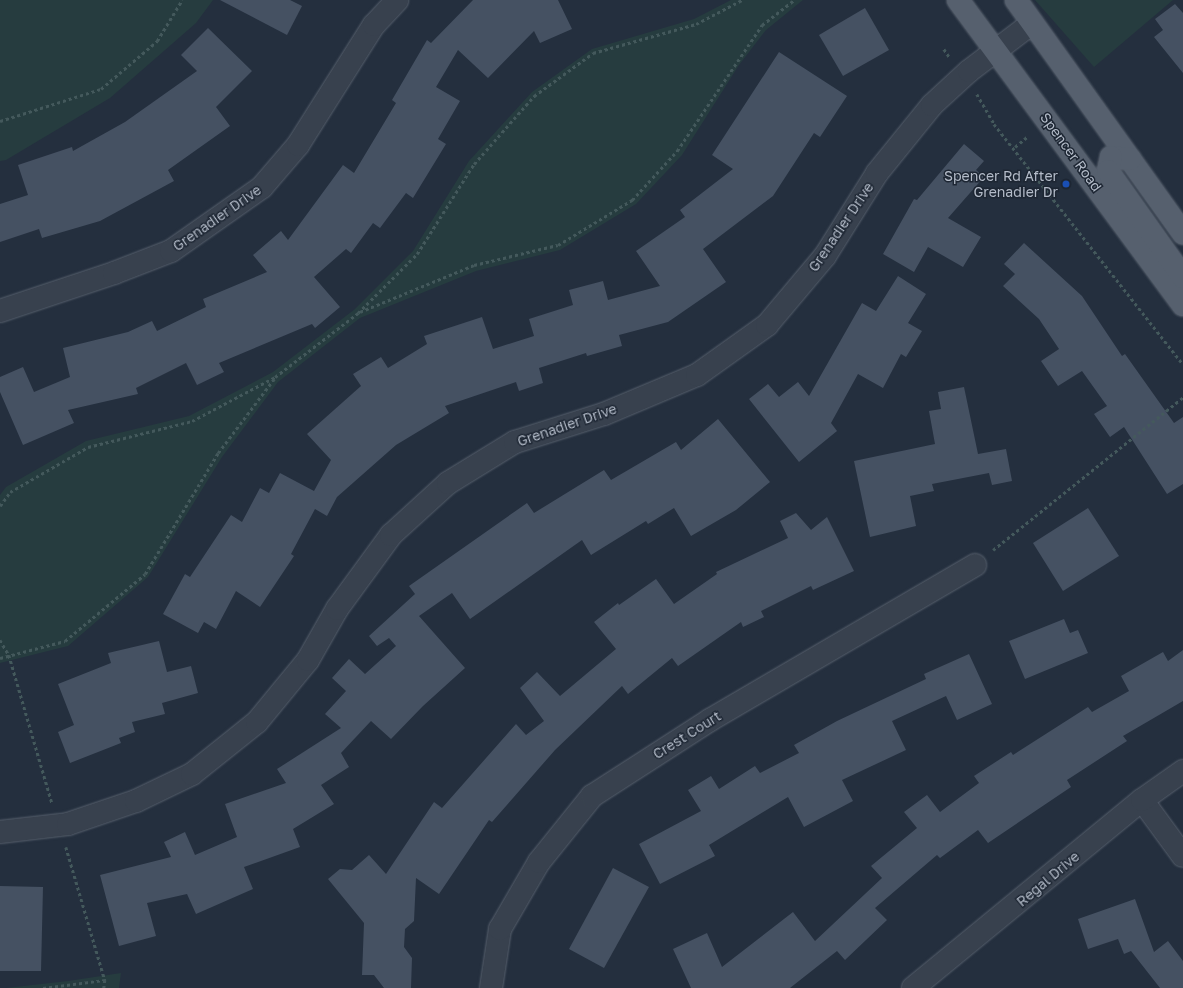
<!DOCTYPE html>
<style>
body{margin:0}
#map{position:relative;width:1183px;height:988px;overflow:hidden;background:#242f3e;font-family:"Golos Text",sans-serif}
div>[style]{position:absolute}
.green>*{inset:0;background:#263c3f}
.building>*{inset:0;background:#455162}
.path>*{height:2.5px;margin-top:-1.25px;transform-origin:0;background:repeating-linear-gradient(90deg,#44595c 0 3px,transparent 0 6px)}
.roads{filter:drop-shadow(0 0 1px #565f6c) drop-shadow(0 0 1px #565f6c)}
.minor>*{height:22px;margin:-11px;padding:0 11px;transform-origin:11px;border-radius:11px;background:#38414e}
.tertiary>*{height:22px;margin:-11px;padding:0 11px;transform-origin:11px;border-radius:11px;background:#38414e}
.primary>*{height:22px;margin:-11px;padding:0 11px;transform-origin:11px;border-radius:11px;background:#56606e}
.dots>*{width:11px;height:11px;translate:-50% -50%;box-sizing:border-box;border:2px solid #1d2633;border-radius:50%}
span{translate:-50% -50%;white-space:nowrap;text-align:center;line-height:1.15;-webkit-text-stroke:3px #1d2633;paint-order:stroke}
.street-label{font-size:14px;color:#b4bcc9}
.poi-label{font-size:14px;color:#b4bcc9}
.right{translate:-100% -50%;text-align:right}
</style>
<div id="map">
<div class="green">
<div style="clip-path:polygon(0 0,213px 0,196px 23px,110px 98px,6px 160px,0 161px)"></div>
<div style="clip-path:polygon(731px 0,803px 0,766px 30px,739px 65px,682px 155px,636px 204px,560px 250px,476px 271px,360px 318px,278px 382px,222px 457px,148px 577px,68px 646px,0 663px,0 495px,6px 487px,86px 441px,189px 416px,273px 372px,355px 309px,413px 251px,469px 161px,532px 92px,592px 49px,694px 19px)"></div>
<div style="clip-path:polygon(1035px 0,1173px 0,1094px 67px)"></div>
<div style="clip-path:polygon(121px 973px,119px 988px,6px 988px,68px 981px)"></div>
</div>
<div class="building">
<div style="clip-path:polygon(220px 0,290px 0,302px 6px,287px 35px)"></div>
<div style="clip-path:polygon(473px 0,558px 0,572px 29px,540px 43px,534px 31px,488px 78px,458px 50px,436px 87px,460px 101px,438px 139px,446px 144px,413px 198px,406px 193px,380px 228px,373px 223px,351px 253px,346px 249px,314px 277px,340px 307px,315px 328px,312px 324px,219px 363px,224px 372px,197px 385px,186px 363px,136px 388px,138px 394px,68px 410px,74px 423px,23px 445px,0 392px,0 377px,23px 367px,34px 392px,70px 377px,63px 348px,128px 332px,152px 321px,157px 331px,206px 307px,203px 299px,267px 272px,253px 255px,281px 231px,288px 240px,343px 165px,354px 173px,396px 103px,392px 100px,427px 40px,431px 43px)"></div>
<div style="clip-path:polygon(1175px 4px,1183px 13px,1183px 73px,1154px 37px,1163px 30px,1155px 19px)"></div>
<div style="clip-path:polygon(865px 8px,889px 50px,843px 76px,819px 35px)"></div>
<div style="clip-path:polygon(208px 28px,252px 71px,216px 107px,230px 126px,168px 170px,174px 181px,100px 221px,42px 238px,39px 229px,0 242px,0 204px,28px 195px,18px 165px,72px 147px,73px 151px,125px 122px,197px 71px,181px 55px)"></div>
<div style="clip-path:polygon(779px 52px,847px 96px,820px 137px,814px 133px,773px 196px,703px 249px,726px 282px,668px 322px,619px 335px,622px 346px,587px 356px,586px 353px,539px 368px,543px 383px,519px 391px,516px 382px,445px 406px,449px 413px,396px 445px,337px 497px,327px 516px,315px 509px,291px 554px,294px 556px,260px 607px,236px 591px,216px 629px,204px 622px,198px 633px,163px 614px,185px 574px,190px 577px,231px 515px,242px 522px,260px 488px,269px 493px,280px 473px,314px 491px,331px 460px,307px 434px,361px 386px,353px 374px,381px 357px,388px 368px,427px 344px,424px 336px,482px 317px,493px 349px,534px 336px,529px 319px,573px 305px,569px 290px,603px 281px,608px 300px,660px 286px,636px 251px,685px 217px,680px 210px,733px 169px,712px 155px)"></div>
<div style="clip-path:polygon(964px 144px,984px 161px,976px 170px,984px 177px,948px 218px,981px 237px,963px 267px,928px 247px,914px 272px,883px 254px,914px 199px,917px 200px)"></div>
<div style="clip-path:polygon(1024px 243px,1082px 296px,1122px 356px,1125px 354px,1174px 423px,1183px 417px,1183px 484px,1167px 494px,1124px 427px,1110px 437px,1094px 414px,1107px 406px,1082px 371px,1058px 386px,1041px 361px,1059px 349px,1039px 319px,1003px 286px,1015px 274px,1004px 264px)"></div>
<div style="clip-path:polygon(898px 276px,926px 294px,908px 323px,922px 331px,906px 357px,901px 354px,883px 388px,858px 374px,831px 423px,837px 431px,799px 462px,749px 399px,768px 384px,779px 397px,798px 382px,809px 396px,862px 303px,876px 311px)"></div>
<div style="clip-path:polygon(964px 387px,978px 454px,1006px 449px,1012px 481px,992px 485px,989px 473px,932px 484px,934px 491px,910px 496px,916px 526px,870px 537px,854px 461px,935px 444px,929px 411px,941px 409px,938px 392px)"></div>
<div style="clip-path:polygon(718px 419px,770px 482px,736px 510px,691px 536px,674px 508px,648px 524px,646px 521px,591px 555px,582px 540px,470px 619px,452px 593px,419px 616px,465px 668px,423px 706px,391px 739px,371px 721px,341px 753px,349px 767px,321px 785px,334px 804px,293px 829px,300px 847px,244px 867px,253px 889px,196px 914px,187px 894px,147px 903px,156px 936px,119px 946px,100px 875px,171px 857px,164px 842px,185px 832px,195px 855px,237px 837px,225px 804px,286px 783px,277px 769px,341px 728px,325px 714px,346px 691px,332px 678px,349px 659px,365px 674px,396px 646px,389px 638px,377px 646px,369px 636px,415px 594px,409px 586px,527px 503px,534px 513px,604px 470px,611px 480px,676px 442px,681px 450px)"></div>
<div style="clip-path:polygon(1088px 508px,1119px 556px,1063px 591px,1033px 543px)"></div>
<div style="clip-path:polygon(796px 513px,811px 530px,827px 517px,854px 571px,813px 590px,811px 586px,761px 611px,764px 617px,743px 627px,741px 622px,678px 666px,672px 658px,628px 694px,622px 686px,555px 750px,492px 822px,489px 820px,439px 894px,416px 878px,414px 921px,405px 929px,404px 947px,412px 958px,411px 988px,384px 988px,374px 975px,362px 975px,364px 923px,328px 879px,340px 869px,352px 870px,369px 855px,386px 874px,434px 802px,442px 808px,516px 724px,526px 735px,544px 721px,520px 688px,537px 672px,560px 696px,616px 649px,594px 622px,618px 603px,619px 605px,656px 579px,674px 604px,717px 574px,716px 572px,788px 538px,780px 521px)"></div>
<div style="clip-path:polygon(1064px 619px,1070px 633px,1078px 630px,1088px 653px,1025px 679px,1009px 641px)"></div>
<div style="clip-path:polygon(159px 641px,167px 672px,191px 666px,198px 693px,162px 703px,165px 714px,132px 722px,135px 732px,119px 738px,121px 743px,70px 763px,58px 732px,74px 725px,58px 684px,111px 663px,108px 653px)"></div>
<div style="clip-path:polygon(1183px 650px,1183px 701px,1123px 736px,1127px 741px,1067px 780px,1071px 787px,988px 843px,978px 830px,940px 858px,937px 855px,875px 908px,887px 920px,845px 960px,837px 951px,790px 988px,691px 988px,673px 949px,707px 933px,722px 967px,793px 912px,815px 941px,882px 878px,871px 866px,917px 828px,904px 812px,927px 795px,940px 812px,979px 783px,974px 776px,1011px 752px,1013px 755px,1088px 707px,1092px 712px,1129px 691px,1121px 676px,1163px 652px,1168px 661px)"></div>
<div style="clip-path:polygon(969px 654px,992px 704px,957px 720px,946px 696px,892px 721px,906px 750px,842px 780px,853px 801px,804px 827px,788px 797px,709px 845px,715px 856px,660px 884px,639px 844px,701px 811px,688px 790px,711px 776px,719px 789px,755px 766px,760px 773px,799px 753px,794px 745px,837px 721px,926px 679px,924px 674px)"></div>
<div style="clip-path:polygon(613px 868px,649px 887px,604px 968px,569px 949px)"></div>
<div style="clip-path:polygon(0 886px,43px 887px,41px 971px,0 971px)"></div>
<div style="clip-path:polygon(1135px 899px,1154px 952px,1168px 941px,1183px 961px,1183px 988px,1160px 988px,1131px 951px,1124px 954px,1118px 939px,1088px 949px,1078px 919px)"></div>
</div>
<div class="path">
<div style="left:944px;top:49px;width:11px;rotate:56deg"></div>
<div style="left:977px;top:94px;width:34px;rotate:60deg"></div>
<div style="left:994px;top:124px;width:305px;rotate:51.8deg"></div>
<div style="left:0;top:121px;width:106px;rotate:-17.6deg"></div>
<div style="left:101px;top:89px;width:74px;rotate:-40.6deg"></div>
<div style="left:157px;top:41px;width:48px;rotate:-58.6deg"></div>
<div style="left:1015px;top:147px;width:17px;rotate:-40deg"></div>
<div style="left:360px;top:312px;width:123px;rotate:-22.4deg"></div>
<div style="left:474px;top:265px;width:86px;rotate:-13.4deg"></div>
<div style="left:558px;top:245px;width:87px;rotate:-31.3deg"></div>
<div style="left:632px;top:200px;width:67px;rotate:-47.4deg"></div>
<div style="left:677px;top:151px;width:152px;rotate:-56deg"></div>
<div style="left:762px;top:25px;width:41px;rotate:-38deg"></div>
<div style="left:0;top:506px;width:17px;rotate:-54deg"></div>
<div style="left:10px;top:492px;width:90px;rotate:-30deg"></div>
<div style="left:88px;top:447px;width:107px;rotate:-14deg"></div>
<div style="left:192px;top:421px;width:94px;rotate:-27.9deg"></div>
<div style="left:275px;top:377px;width:105px;rotate:-37.6deg"></div>
<div style="left:358px;top:313px;width:83px;rotate:-45deg"></div>
<div style="left:417px;top:254px;width:107px;rotate:-57.7deg"></div>
<div style="left:474px;top:164px;width:91px;rotate:-48.6deg"></div>
<div style="left:534px;top:96px;width:73px;rotate:-36.1deg"></div>
<div style="left:593px;top:53px;width:107px;rotate:-15.7deg"></div>
<div style="left:696px;top:24px;width:52px;rotate:-27.6deg"></div>
<div style="left:993px;top:550px;width:244px;rotate:-38.8deg"></div>
<div style="left:0;top:640px;width:17px;rotate:59deg"></div>
<div style="left:9px;top:655px;width:154px;rotate:73.8deg"></div>
<div style="left:0;top:658px;width:67px;rotate:-14.7deg"></div>
<div style="left:65px;top:641px;width:104px;rotate:-39.9deg"></div>
<div style="left:145px;top:574px;width:141px;rotate:-58.9deg"></div>
<div style="left:218px;top:453px;width:93px;rotate:-52.9deg"></div>
<div style="left:66px;top:847px;width:139px;rotate:73.7deg"></div>
<div style="left:105px;top:980px;width:8px;rotate:97deg"></div>
<div style="left:43px;top:988px;width:63px;rotate:-7.4deg"></div>
</div>
<div class="roads">
<div class="minor">
<div style="left:0;top:311px;width:120px;rotate:-18.4deg"></div>
<div style="left:114px;top:273px;width:61px;rotate:-21.1deg"></div>
<div style="left:171px;top:251px;width:111px;rotate:-35.1deg"></div>
<div style="left:262px;top:187px;width:55px;rotate:-49.4deg"></div>
<div style="left:298px;top:145px;width:142px;rotate:-57.7deg"></div>
<div style="left:374px;top:25px;width:34px;rotate:-47deg"></div>
<div style="left:1142px;top:800px;width:69px;rotate:53.8deg"></div>
<div style="left:0;top:832px;width:68px;rotate:-6.7deg"></div>
<div style="left:68px;top:824px;width:72px;rotate:-18.7deg"></div>
<div style="left:136px;top:801px;width:62px;rotate:-25.7deg"></div>
<div style="left:192px;top:774px;width:83px;rotate:-38.7deg"></div>
<div style="left:257px;top:722px;width:80px;rotate:-50.6deg"></div>
<div style="left:308px;top:660px;width:59px;rotate:-60.4deg"></div>
<div style="left:337px;top:609px;width:92px;rotate:-53.9deg"></div>
<div style="left:391px;top:535px;width:77px;rotate:-42.4deg"></div>
<div style="left:448px;top:483px;width:79px;rotate:-31.5deg"></div>
<div style="left:515px;top:442px;width:93px;rotate:-17.5deg"></div>
<div style="left:604px;top:414px;width:101px;rotate:-22.8deg"></div>
<div style="left:697px;top:375px;width:86px;rotate:-35.5deg"></div>
<div style="left:767px;top:325px;width:90px;rotate:-50deg"></div>
<div style="left:825px;top:256px;width:98px;rotate:-57.9deg"></div>
<div style="left:877px;top:173px;width:87px;rotate:-51deg"></div>
<div style="left:932px;top:105px;width:50px;rotate:-42.6deg"></div>
<div style="left:969px;top:71px;width:79px;rotate:-37.3deg"></div>
<div style="left:491px;top:988px;width:60px;rotate:-81.3deg"></div>
<div style="left:500px;top:929px;width:78px;rotate:-59.8deg"></div>
<div style="left:539px;top:862px;width:85px;rotate:-51.2deg"></div>
<div style="left:592px;top:796px;width:140px;rotate:-32.8deg"></div>
<div style="left:710px;top:720px;width:307px;rotate:-30.3deg"></div>
</div>
<div class="tertiary">
<div style="left:913px;top:988px;width:296px;rotate:-39.4deg"></div>
<div style="left:1142px;top:800px;width:50px;rotate:-35.3deg"></div>
</div>
<div class="primary">
<div style="left:958px;top:0;width:379px;rotate:53.6deg"></div>
<div style="left:1016px;top:0;width:287px;rotate:54.4deg"></div>
<div style="left:1130px;top:159px;width:19px;rotate:-174deg"></div>
<div style="left:1111px;top:157px;width:14px;rotate:102deg"></div>
<div style="left:1108px;top:171px;width:130px;rotate:54.7deg"></div>
</div>
</div>
<div class="dots">
<div style="left:1066px;top:184px;background:#1a4fb4"></div>
</div>
<div class="street-label">
<span style="left:1071px;top:152px;rotate:54deg">Spencer Road</span>
<span style="left:217px;top:218px;rotate:-35deg">Grenadier Drive</span>
<span style="left:841px;top:227px;rotate:-56deg">Grenadier Drive</span>
<span style="left:567px;top:425px;rotate:-19deg">Grenadier Drive</span>
<span style="left:687px;top:735px;rotate:-32deg">Crest Court</span>
<span style="left:1048px;top:879px;rotate:-40deg">Regal Drive</span>
</div>
<div class="poi-label">
<span class="right" style="left:1058px;top:184px">Spencer Rd After<br>Grenadier Dr</span>
</div>
</div>
